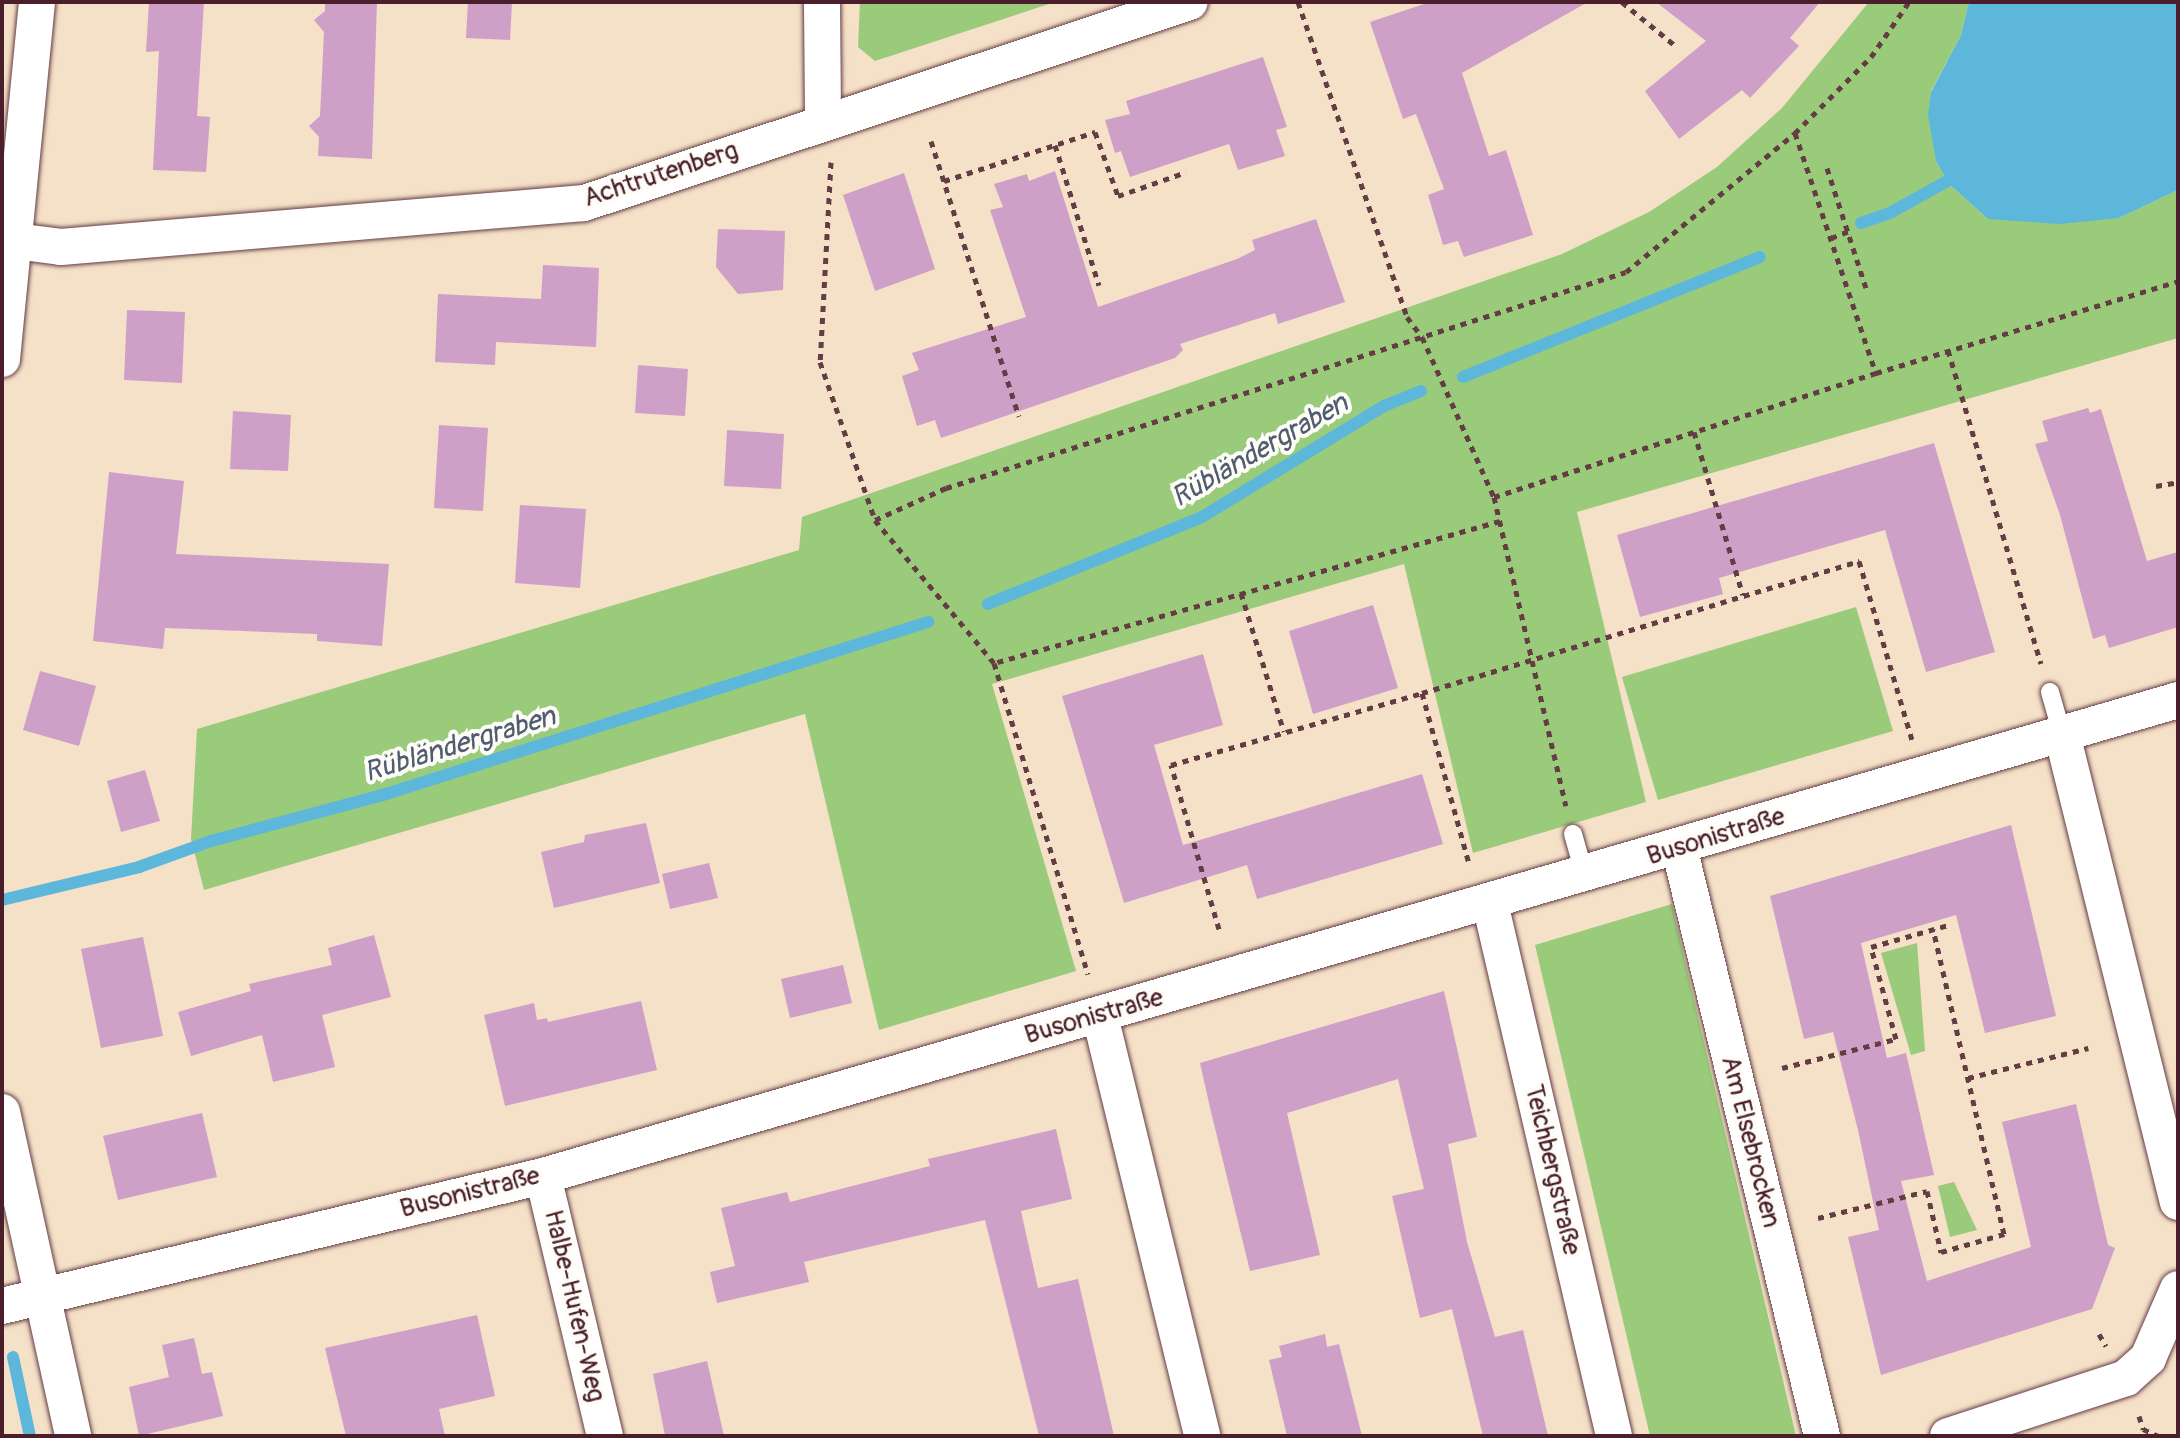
<!DOCTYPE html>
<meta charset="utf-8">
<style>
body{margin:0}
#map{position:relative;width:2180px;height:1438px;overflow:hidden;background:#f5e0c8;font-family:Pangolin,sans-serif}
div>[style]{position:absolute}
.green>*{inset:0;background:#99cb7b}
.water>*{inset:0;background:#5cb7da}
.stream>*{height:12px;margin:-6px;padding:0 6px;transform-origin:6px;border-radius:6px;background:#5cb7da}
.building>*{inset:0;background:#cea0c8}
.path>*{height:5px;margin-top:-2.5px;transform-origin:0;background:repeating-linear-gradient(90deg,#643c43 0 6px,transparent 0 12px)}
.roads{filter:drop-shadow(0 0 2px #643c43) drop-shadow(0 0 2px #643c43)}
.lane>*{height:18px;margin:-9px;padding:0 9px;transform-origin:9px;border-radius:9px;background:#fff}
.street>*{height:36px;margin:-18px;padding:0 18px;transform-origin:18px;border-radius:18px;background:#fff}
span{translate:-50% -50%;white-space:nowrap;text-align:center;line-height:1.15;-webkit-text-stroke:8px #fdfcf7;paint-order:stroke}
.street-label{font-size:26px;color:#4a1f2b}
.water-label{font-size:28px;color:#515c71;font-style:italic}
.frame{position:absolute;inset:0;border:4px solid #4a1f2b;pointer-events:none}
</style>
<div id="map">
<div class="green">
<div style="clip-path:polygon(860px 2px,1055px 2px,875px 61px,858px 47px)"></div>
<div style="clip-path:polygon(1869px 2px,1969px 2px,1961px 35px,1931px 91px,1936px 161px,1949px 184px,1988px 219px,2119px 218px,2178px 190px,2178px 338px,1577px 512px,1646px 802px,1473px 853px,1404px 564px,992px 684px,1076px 971px,879px 1030px,805px 714px,204px 890px,191px 839px,197px 729px,799px 550px,802px 517px,1562px 254px,1649px 212px,1717px 167px,1782px 108px)"></div>
<div style="clip-path:polygon(1856px 607px,1893px 731px,1658px 800px,1622px 677px)"></div>
<div style="clip-path:polygon(1672px 904px,1675px 918px,1796px 1436px,1650px 1436px,1535px 945px)"></div>
<div style="clip-path:polygon(1917px 943px,1925px 1051px,1911px 1055px,1881px 953px)"></div>
<div style="clip-path:polygon(1954px 1182px,1977px 1230px,1950px 1237px,1938px 1186px)"></div>
</div>
<div class="water">
<div style="clip-path:polygon(1969px 2px,2178px 2px,2178px 190px,2119px 218px,2060px 224px,1988px 219px,1949px 184px,1936px 161px,1928px 115px,1931px 92px,1961px 35px)"></div>
</div>
<div class="stream">
<div style="left:1861px;top:223px;width:31px;rotate:-19deg"></div>
<div style="left:1890px;top:213px;width:78px;rotate:-29.2deg"></div>
<div style="left:1463px;top:377px;width:320px;rotate:-22deg"></div>
<div style="left:988px;top:604px;width:231px;rotate:-22.1deg"></div>
<div style="left:1202px;top:517px;width:213px;rotate:-31.4deg"></div>
<div style="left:1384px;top:406px;width:40px;rotate:-22deg"></div>
<div style="left:2px;top:900px;width:141px;rotate:-13.5deg"></div>
<div style="left:139px;top:867px;width:77px;rotate:-19.9deg"></div>
<div style="left:211px;top:841px;width:181px;rotate:-15deg"></div>
<div style="left:386px;top:794px;width:569px;rotate:-17.61deg"></div>
<div style="left:13px;top:1357px;width:81px;rotate:77.9deg"></div>
</div>
<div class="building">
<div style="clip-path:polygon(149px 2px,204px 2px,197px 116px,210px 117px,206px 172px,153px 170px,159px 51px,146px 52px)"></div>
<div style="clip-path:polygon(325px 2px,377px 2px,372px 159px,318px 156px,319px 137px,309px 126px,320px 116px,324px 32px,314px 20px,325px 11px)"></div>
<div style="clip-path:polygon(468px 2px,512px 2px,510px 40px,466px 38px)"></div>
<div style="clip-path:polygon(1430px 2px,1588px 2px,1462px 73px,1489px 156px,1506px 150px,1533px 235px,1464px 257px,1458px 241px,1443px 245px,1428px 195px,1444px 189px,1416px 114px,1403px 119px,1370px 22px)"></div>
<div style="clip-path:polygon(1656px 2px,1820px 2px,1790px 38px,1799px 46px,1750px 98px,1742px 90px,1679px 139px,1645px 91px,1706px 41px)"></div>
<div style="clip-path:polygon(1263px 57px,1287px 127px,1276px 130px,1285px 156px,1238px 170px,1229px 144px,1130px 177px,1121px 151px,1115px 153px,1105px 120px,1130px 114px,1126px 101px)"></div>
<div style="clip-path:polygon(1055px 171px,1098px 307px,1237px 259px,1255px 250px,1252px 240px,1316px 219px,1345px 302px,1278px 324px,1275px 313px,1180px 344px,1183px 350px,1175px 358px,941px 438px,935px 420px,917px 426px,902px 376px,919px 370px,912px 353px,1026px 317px,990px 210px,1003px 207px,994px 184px,1027px 174px,1029px 181px)"></div>
<div style="clip-path:polygon(904px 173px,935px 269px,875px 291px,843px 195px)"></div>
<div style="clip-path:polygon(718px 229px,785px 231px,783px 290px,738px 294px,716px 267px)"></div>
<div style="clip-path:polygon(543px 265px,599px 268px,596px 347px,496px 342px,495px 365px,435px 362px,438px 294px,541px 299px)"></div>
<div style="clip-path:polygon(127px 310px,185px 312px,182px 383px,124px 380px)"></div>
<div style="clip-path:polygon(638px 365px,688px 369px,685px 416px,635px 413px)"></div>
<div style="clip-path:polygon(2088px 408px,2090px 413px,2101px 409px,2147px 561px,2178px 552px,2178px 627px,2109px 648px,2105px 635px,2093px 639px,2060px 515px,2035px 444px,2048px 441px,2042px 421px)"></div>
<div style="clip-path:polygon(233px 411px,291px 415px,288px 471px,230px 469px)"></div>
<div style="clip-path:polygon(439px 425px,488px 428px,483px 511px,434px 508px)"></div>
<div style="clip-path:polygon(727px 430px,784px 434px,781px 489px,724px 486px)"></div>
<div style="clip-path:polygon(1934px 443px,1995px 652px,1926px 672px,1885px 530px,1719px 578px,1723px 594px,1640px 617px,1617px 535px)"></div>
<div style="clip-path:polygon(109px 472px,184px 481px,176px 554px,389px 564px,382px 646px,317px 641px,317px 634px,165px 628px,163px 649px,93px 641px)"></div>
<div style="clip-path:polygon(520px 505px,586px 509px,580px 588px,515px 583px)"></div>
<div style="clip-path:polygon(1373px 605px,1398px 688px,1313px 714px,1289px 631px)"></div>
<div style="clip-path:polygon(1203px 654px,1223px 725px,1154px 745px,1183px 845px,1422px 774px,1443px 844px,1257px 899px,1247px 865px,1124px 903px,1062px 696px)"></div>
<div style="clip-path:polygon(40px 671px,96px 686px,79px 746px,23px 730px)"></div>
<div style="clip-path:polygon(145px 770px,160px 821px,121px 832px,107px 781px)"></div>
<div style="clip-path:polygon(646px 823px,660px 883px,554px 908px,541px 852px,584px 842px,585px 835px)"></div>
<div style="clip-path:polygon(2011px 825px,2056px 1016px,1985px 1033px,1956px 915px,1861px 943px,1887px 1058px,1906px 1053px,1934px 1175px,1901px 1181px,1927px 1281px,2031px 1247px,2002px 1122px,2076px 1104px,2108px 1245px,2115px 1248px,2092px 1309px,1881px 1375px,1848px 1237px,1879px 1230px,1858px 1130px,1833px 1032px,1804px 1039px,1770px 896px)"></div>
<div style="clip-path:polygon(709px 863px,718px 898px,670px 909px,662px 874px)"></div>
<div style="clip-path:polygon(374px 935px,391px 997px,322px 1015px,335px 1067px,273px 1082px,262px 1035px,191px 1056px,178px 1012px,251px 991px,249px 984px,332px 965px,328px 948px)"></div>
<div style="clip-path:polygon(143px 937px,163px 1036px,101px 1048px,81px 949px)"></div>
<div style="clip-path:polygon(843px 965px,852px 1003px,790px 1018px,781px 979px)"></div>
<div style="clip-path:polygon(1444px 991px,1477px 1137px,1448px 1144px,1467px 1242px,1495px 1337px,1523px 1330px,1548px 1436px,1483px 1436px,1452px 1309px,1420px 1318px,1392px 1196px,1424px 1189px,1398px 1079px,1287px 1113px,1320px 1255px,1250px 1271px,1211px 1112px,1200px 1063px)"></div>
<div style="clip-path:polygon(641px 1001px,657px 1070px,505px 1106px,484px 1015px,534px 1003px,537px 1020px,547px 1018px,548px 1022px)"></div>
<div style="clip-path:polygon(202px 1113px,217px 1177px,118px 1200px,103px 1136px)"></div>
<div style="clip-path:polygon(1056px 1129px,1072px 1199px,1021px 1211px,1038px 1288px,1078px 1279px,1114px 1436px,1039px 1436px,985px 1220px,804px 1262px,809px 1282px,717px 1303px,710px 1272px,735px 1266px,721px 1208px,787px 1192px,790px 1202px,930px 1166px,928px 1159px)"></div>
<div style="clip-path:polygon(477px 1315px,495px 1396px,439px 1409px,445px 1436px,346px 1436px,325px 1348px)"></div>
<div style="clip-path:polygon(1325px 1334px,1327px 1347px,1339px 1344px,1362px 1436px,1287px 1436px,1269px 1360px,1282px 1357px,1279px 1346px)"></div>
<div style="clip-path:polygon(194px 1338px,202px 1374px,212px 1372px,223px 1416px,139px 1436px,129px 1387px,169px 1377px,162px 1345px)"></div>
<div style="clip-path:polygon(707px 1361px,724px 1436px,665px 1436px,653px 1374px)"></div>
</div>
<div class="path">
<div style="left:1298px;top:2px;width:333px;rotate:70.9deg"></div>
<div style="left:1407px;top:317px;width:25px;rotate:53deg"></div>
<div style="left:1422px;top:337px;width:175px;rotate:65.8deg"></div>
<div style="left:1494px;top:497px;width:317px;rotate:76.9deg"></div>
<div style="left:1622px;top:2px;width:71px;rotate:39.3deg"></div>
<div style="left:1795px;top:133px;width:253px;rotate:71.4deg"></div>
<div style="left:1876px;top:373px;width:316px;rotate:-16.9deg"></div>
<div style="left:931px;top:141px;width:289px;rotate:72.3deg"></div>
<div style="left:1055px;top:145px;width:147px;rotate:72.6deg"></div>
<div style="left:831px;top:162px;width:200px;rotate:93.1deg"></div>
<div style="left:820px;top:362px;width:167px;rotate:70.8deg"></div>
<div style="left:1827px;top:168px;width:126px;rotate:72deg"></div>
<div style="left:944px;top:181px;width:159px;rotate:-18deg"></div>
<div style="left:1095px;top:132px;width:68px;rotate:70.2deg"></div>
<div style="left:1118px;top:196px;width:72px;rotate:-19.4deg"></div>
<div style="left:1831px;top:238px;width:19px;rotate:-21deg"></div>
<div style="left:1948px;top:350px;width:327px;rotate:73.5deg"></div>
<div style="left:1694px;top:432px;width:170px;rotate:73.3deg"></div>
<div style="left:2156px;top:486px;width:22px;rotate:-10deg"></div>
<div style="left:1494px;top:497px;width:402px;rotate:-18deg"></div>
<div style="left:1500px;top:521px;width:526px;rotate:164.32deg"></div>
<div style="left:994px;top:663px;width:186px;rotate:-129.8deg"></div>
<div style="left:875px;top:520px;width:78px;rotate:-24.3deg"></div>
<div style="left:946px;top:488px;width:713px;rotate:-17.62deg"></div>
<div style="left:1626px;top:272px;width:219px;rotate:-39.4deg"></div>
<div style="left:1795px;top:133px;width:107px;rotate:-45deg"></div>
<div style="left:1871px;top:57px;width:67px;rotate:-55.4deg"></div>
<div style="left:1241px;top:593px;width:145px;rotate:72.8deg"></div>
<div style="left:994px;top:663px;width:325px;rotate:73.2deg"></div>
<div style="left:1422px;top:693px;width:457px;rotate:-16.8deg"></div>
<div style="left:1859px;top:561px;width:187px;rotate:73.5deg"></div>
<div style="left:1219px;top:929px;width:171px;rotate:-106.3deg"></div>
<div style="left:1171px;top:765px;width:261px;rotate:-16deg"></div>
<div style="left:1422px;top:693px;width:177px;rotate:74.6deg"></div>
<div style="left:1782px;top:1068px;width:118px;rotate:-14.3deg"></div>
<div style="left:1896px;top:1039px;width:95px;rotate:-105.2deg"></div>
<div style="left:1871px;top:947px;width:80px;rotate:-15.9deg"></div>
<div style="left:1968px;top:1078px;width:124px;rotate:-14deg"></div>
<div style="left:1818px;top:1218px;width:112px;rotate:-13.9deg"></div>
<div style="left:1927px;top:1191px;width:63px;rotate:77.1deg"></div>
<div style="left:1941px;top:1252px;width:66px;rotate:-15.9deg"></div>
<div style="left:2004px;top:1234px;width:313px;rotate:-103.1deg"></div>
<div style="left:2099px;top:1334px;width:14px;rotate:60deg"></div>
<div style="left:2139px;top:1416px;width:14px;rotate:73deg"></div>
<div style="left:2143px;top:1429px;width:17px;rotate:24deg"></div>
</div>
<div class="roads">
<div class="lane">
<div style="left:2050px;top:692px;width:44px;rotate:74.1deg"></div>
<div style="left:1573px;top:834px;width:44px;rotate:74.1deg"></div>
</div>
<div class="street">
<div style="left:822px;top:2px;width:119px;rotate:89.5deg"></div>
<div style="left:15px;top:241px;width:46px;rotate:7.4deg"></div>
<div style="left:61px;top:247px;width:525px;rotate:-4.81deg"></div>
<div style="left:584px;top:203px;width:638px;rotate:-18.35deg"></div>
<div style="left:2px;top:359px;width:359px;rotate:-84.4deg"></div>
<div style="left:2062px;top:734px;width:482px;rotate:76.1deg"></div>
<div style="left:1679px;top:847px;width:606px;rotate:76.35deg"></div>
<div style="left:1490px;top:903px;width:547px;rotate:76.9deg"></div>
<div style="left:1100px;top:1016px;width:432px;rotate:76.3deg"></div>
<div style="left:2px;top:1112px;width:332px;rotate:77.6deg"></div>
<div style="left:543px;top:1176px;width:267px;rotate:76.6deg"></div>
<div style="left:2px;top:1306px;width:556px;rotate:-13.51deg"></div>
<div style="left:543px;top:1176px;width:1703px;rotate:-16.23deg"></div>
<div style="left:1948px;top:1436px;width:187px;rotate:-18deg"></div>
<div style="left:2126px;top:1378px;width:30px;rotate:-42deg"></div>
<div style="left:2148px;top:1358px;width:75px;rotate:-66.5deg"></div>
</div>
</div>
<div class="street-label">
<span style="left:661px;top:175px;rotate:-18deg">Achtrutenberg</span>
<span style="left:1716px;top:837px;rotate:-17deg">Busonistraße</span>
<span style="left:1094px;top:1017px;rotate:-16deg">Busonistraße</span>
<span style="left:1750px;top:1142px;rotate:76deg">Am Elsebrocken</span>
<span style="left:1552px;top:1170px;rotate:77deg">Teichbergstraße</span>
<span style="left:470px;top:1193px;rotate:-14deg">Busonistraße</span>
<span style="left:574px;top:1306px;rotate:77deg">Halbe-Hufen-Weg</span>
</div>
<div class="water-label">
<span style="left:1260px;top:451px;rotate:-30deg">Rübländergraben</span>
<span style="left:460px;top:745px;rotate:-17deg">Rübländergraben</span>
</div>
<div class="frame"></div>
</div>
